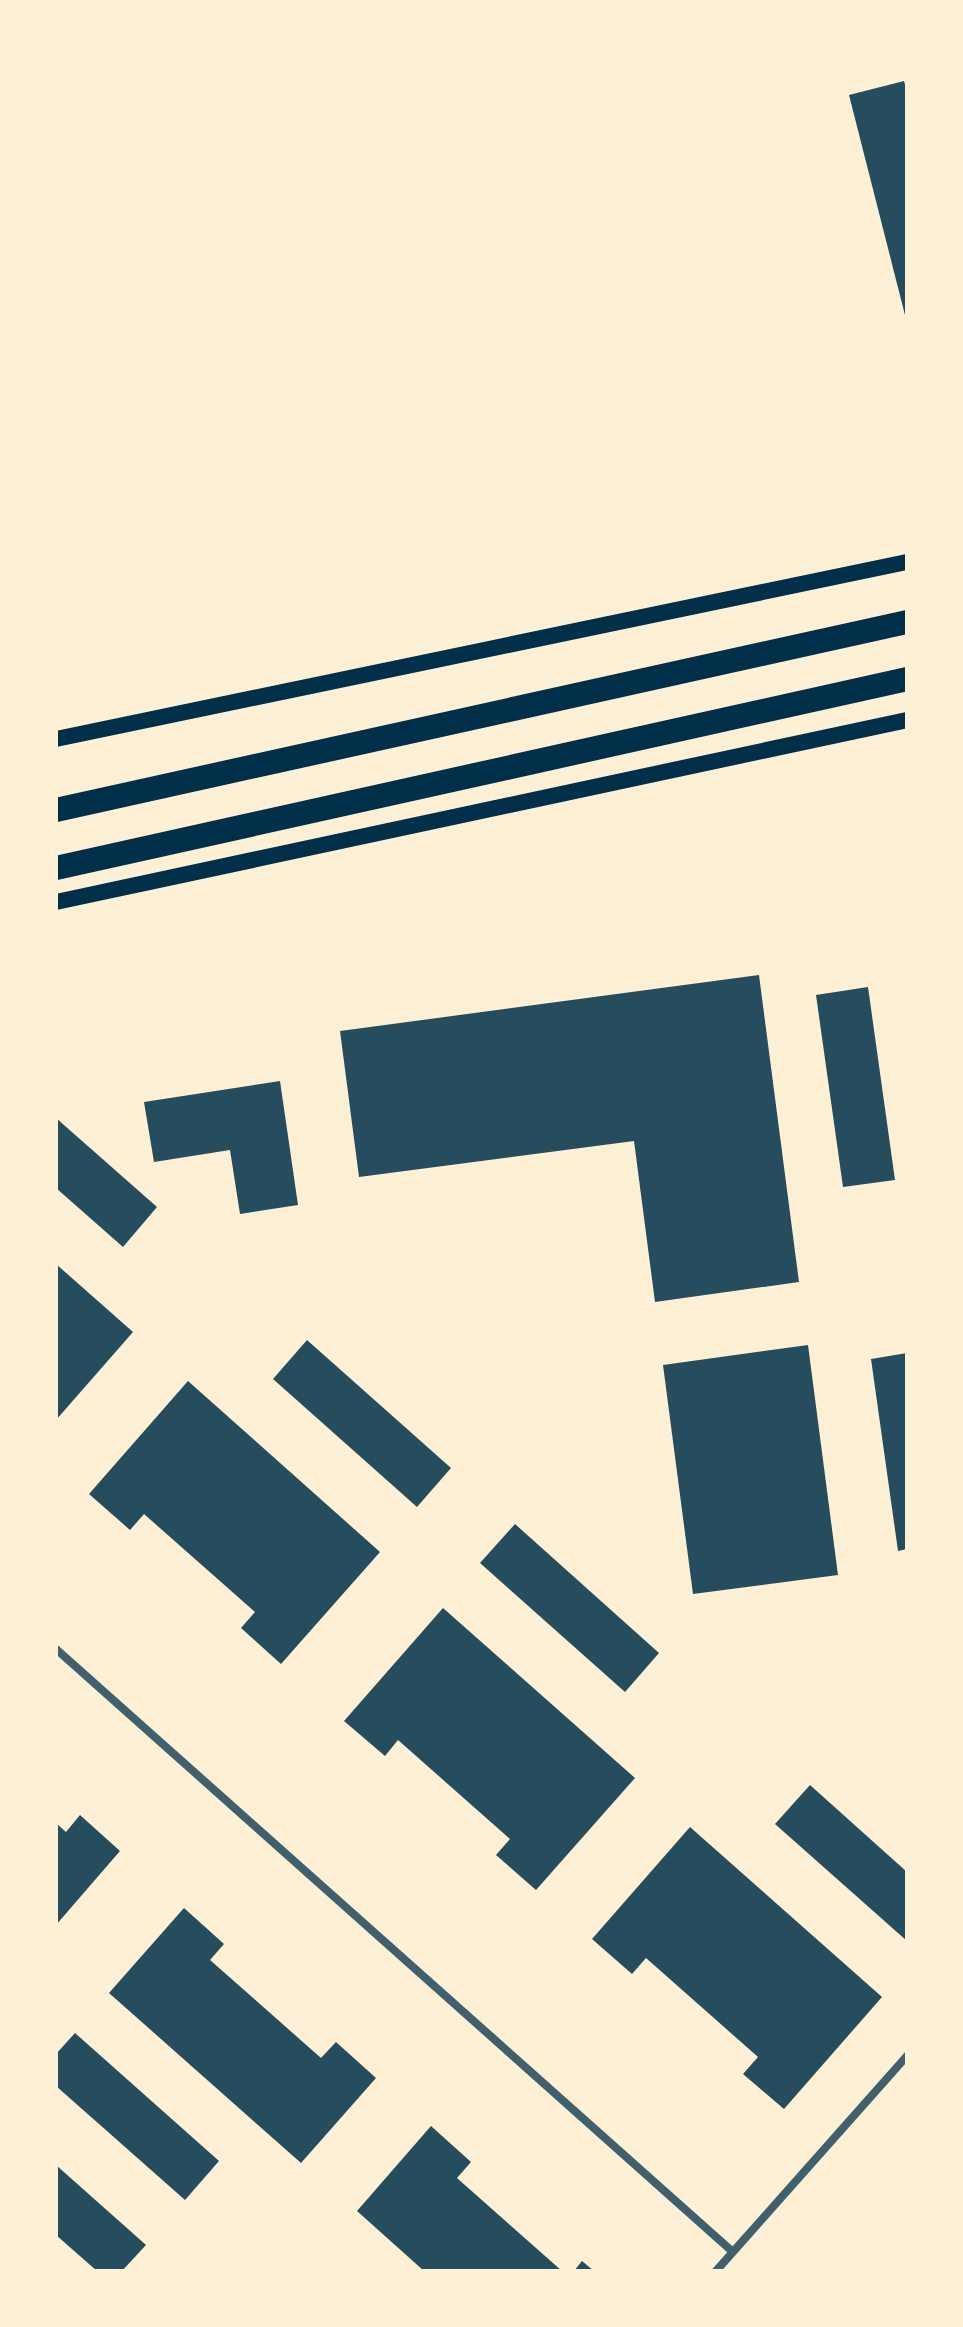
<!DOCTYPE html>
<style>
body{margin:0}
#map{position:relative;width:963px;height:2327px;overflow:hidden;background:#fdf0d5;font-family:Mulish,sans-serif}
div>[style]{position:absolute}
.building>*{inset:0;background:#264d5e}
.minor>*{height:8px;margin:-4px;padding:0 4px;transform-origin:4px;border-radius:4px;background:#3f606c}
.secondary>*{height:16px;margin:-8px;padding:0 8px;transform-origin:8px;border-radius:8px;background:#003049}
.motorway>*{height:24px;margin:-12px;padding:0 12px;transform-origin:12px;border-radius:12px;background:#003049}
span{translate:-50% -50%;white-space:nowrap;text-align:center;line-height:1.15;-webkit-text-stroke:7px #fdf0d5;paint-order:stroke}
.frame{position:absolute;inset:0;border:58px solid #fdf0d5;pointer-events:none}
</style>
<div id="map">
<div class="building">
<div style="clip-path:polygon(904px 81px,907px 92px,906px 319px,849px 95px)"></div>
<div style="clip-path:polygon(759px 975px,799px 1282px,655px 1302px,634px 1141px,359px 1177px,340px 1031px)"></div>
<div style="clip-path:polygon(868px 987px,895px 1180px,843px 1187px,816px 995px)"></div>
<div style="clip-path:polygon(280px 1081px,298px 1205px,240px 1214px,230px 1150px,154px 1162px,144px 1102px)"></div>
<div style="clip-path:polygon(56px 1118px,157px 1207px,123px 1247px,56px 1188px)"></div>
<div style="clip-path:polygon(56px 1264px,133px 1332px,56px 1420px)"></div>
<div style="clip-path:polygon(307px 1340px,451px 1468px,417px 1507px,273px 1379px)"></div>
<div style="clip-path:polygon(808px 1345px,838px 1575px,693px 1594px,663px 1365px)"></div>
<div style="clip-path:polygon(907px 1353px,907px 1549px,898px 1551px,871px 1359px)"></div>
<div style="clip-path:polygon(188px 1381px,380px 1552px,281px 1664px,241px 1628px,255px 1612px,144px 1514px,130px 1530px,89px 1494px)"></div>
<div style="clip-path:polygon(515px 1524px,659px 1653px,625px 1692px,480px 1563px)"></div>
<div style="clip-path:polygon(443px 1608px,635px 1778px,536px 1890px,496px 1855px,510px 1839px,398px 1740px,385px 1756px,344px 1721px)"></div>
<div style="clip-path:polygon(810px 1785px,907px 1872px,907px 1941px,775px 1824px)"></div>
<div style="clip-path:polygon(80px 1815px,120px 1851px,56px 1925px,56px 1823px,66px 1832px)"></div>
<div style="clip-path:polygon(690px 1827px,882px 1997px,784px 2109px,743px 2074px,758px 2057px,646px 1958px,632px 1974px,592px 1939px)"></div>
<div style="clip-path:polygon(184px 1908px,224px 1944px,210px 1960px,321px 2058px,336px 2042px,376px 2078px,301px 2163px,109px 1993px)"></div>
<div style="clip-path:polygon(75px 2033px,219px 2161px,185px 2200px,56px 2086px,56px 2054px)"></div>
<div style="clip-path:polygon(431px 2126px,471px 2162px,457px 2178px,562px 2271px,424px 2271px,357px 2211px)"></div>
<div style="clip-path:polygon(56px 2165px,146px 2245px,122px 2271px,97px 2271px,56px 2235px)"></div>
<div style="clip-path:polygon(582px 2261px,594px 2271px,574px 2271px)"></div>
</div>
<div class="minor">
<div style="left:56px;top:1649px;width:905px;rotate:41.69deg"></div>
<div style="left:716px;top:2271px;width:288px;rotate:-48.4deg"></div>
</div>
<div class="secondary">
<div style="left:56px;top:739px;width:869px;rotate:-11.75deg"></div>
<div style="left:56px;top:902px;width:870px;rotate:-12.07deg"></div>
</div>
<div class="motorway">
<div style="left:56px;top:810px;width:872px;rotate:-12.46deg"></div>
<div style="left:56px;top:868px;width:872px;rotate:-12.52deg"></div>
</div>
<div class="frame"></div>
</div>
